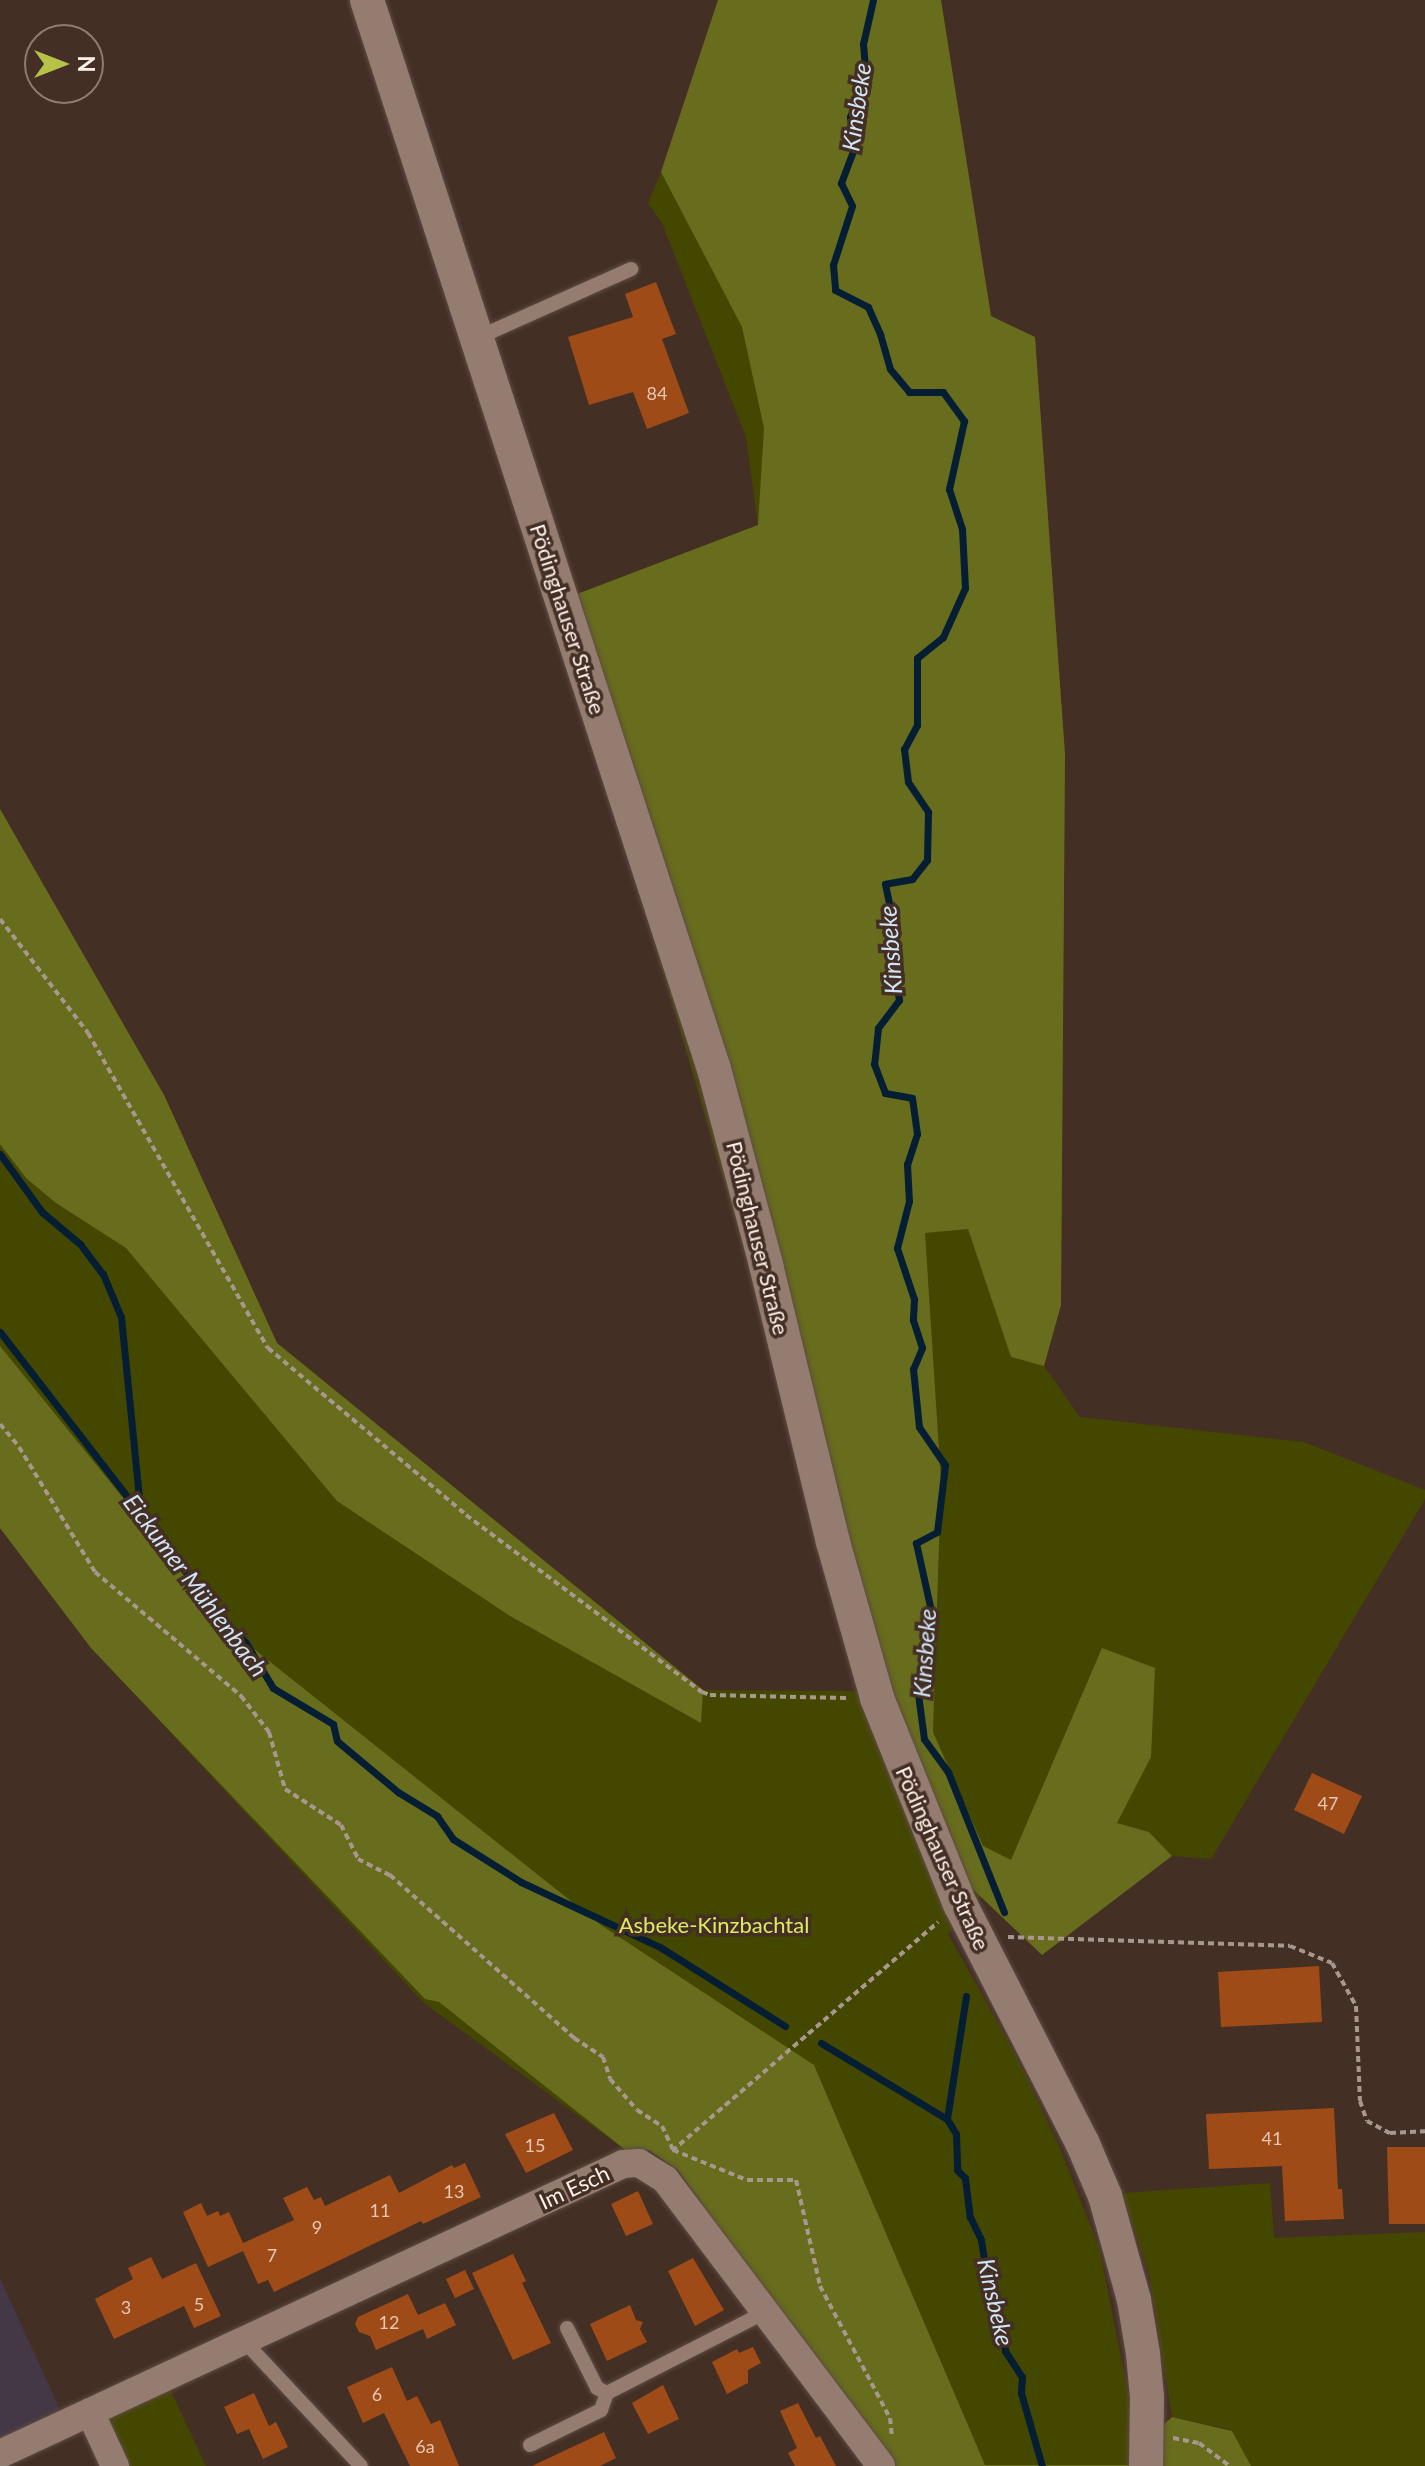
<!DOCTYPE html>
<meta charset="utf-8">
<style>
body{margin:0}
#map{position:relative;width:1425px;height:2466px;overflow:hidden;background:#442f25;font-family:Lato,sans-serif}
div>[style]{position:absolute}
.commercial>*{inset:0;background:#443746}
.green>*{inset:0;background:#444700}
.forest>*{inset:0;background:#676d1c}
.stream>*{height:7px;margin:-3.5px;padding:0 3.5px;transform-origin:3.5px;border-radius:3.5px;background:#061e33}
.building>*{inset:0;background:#9e4b17}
.path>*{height:4px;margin-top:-2px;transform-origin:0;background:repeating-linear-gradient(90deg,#a8978f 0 6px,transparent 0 10px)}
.roads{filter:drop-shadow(0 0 2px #5d4b42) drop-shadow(0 0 2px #5d4b42)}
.service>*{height:14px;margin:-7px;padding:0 7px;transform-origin:7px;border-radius:7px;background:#957c70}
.minor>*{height:28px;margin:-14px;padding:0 14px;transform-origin:14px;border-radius:14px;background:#957c70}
.tertiary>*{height:34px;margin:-17px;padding:0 17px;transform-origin:17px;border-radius:17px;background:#957c70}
span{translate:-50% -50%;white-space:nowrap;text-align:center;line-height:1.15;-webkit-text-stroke:7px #442f25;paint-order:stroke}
.number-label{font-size:18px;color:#e6c7b4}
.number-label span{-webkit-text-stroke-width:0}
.street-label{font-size:22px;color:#fef0e9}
.park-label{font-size:22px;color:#dfea64}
.water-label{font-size:24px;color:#d2e4f6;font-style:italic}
.north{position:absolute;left:24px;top:24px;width:80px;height:80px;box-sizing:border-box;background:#442f25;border:2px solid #8e7c73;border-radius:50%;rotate:90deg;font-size:22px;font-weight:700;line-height:32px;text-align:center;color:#fef0e9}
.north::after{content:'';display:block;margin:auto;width:28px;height:36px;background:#b6c148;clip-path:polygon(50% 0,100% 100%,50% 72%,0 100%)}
</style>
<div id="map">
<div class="commercial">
<div style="clip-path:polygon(0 2278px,63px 2416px,0 2444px)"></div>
</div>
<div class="green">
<div style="clip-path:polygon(941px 0,991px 316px,1035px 338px,1065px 754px,1061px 1305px,1044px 1366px,1080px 1417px,1304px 1442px,1425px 1490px,1425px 1499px,1211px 1859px,1172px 1856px,1149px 1832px,1116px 1823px,1151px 1757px,1067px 1779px,1011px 1860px,948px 1934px,1017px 2057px,1059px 2146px,1099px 2247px,1136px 2432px,1232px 2430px,1172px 2417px,1149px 2274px,1122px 2193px,1270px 2183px,1274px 2238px,1425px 2232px,1425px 2466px,887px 2466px,678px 2170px,649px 2150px,628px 2152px,424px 2003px,91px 1648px,0 1528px,0 809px,164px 1095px,277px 1343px,703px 1690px,860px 1691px,833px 1605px,753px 1280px,577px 678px,572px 596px,758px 525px,746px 437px,662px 223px,648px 203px,661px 172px)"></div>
<div style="clip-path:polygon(169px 2387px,206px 2466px,123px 2466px,101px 2419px)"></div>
</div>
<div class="forest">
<div style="clip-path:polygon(718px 0,941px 0,991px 316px,1035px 337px,1065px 754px,1061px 1305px,1044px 1366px,1011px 1357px,968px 1229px,925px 1233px,941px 1481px,933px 1732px,983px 1846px,1011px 1860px,1102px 1648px,1155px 1668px,1151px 1757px,1117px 1823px,1149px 1832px,1172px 1856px,1042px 1955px,959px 1876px,862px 1616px,572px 596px,758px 525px,764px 428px,742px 327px,661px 172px)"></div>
<div style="clip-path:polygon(0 809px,164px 1095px,277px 1343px,703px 1690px,701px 1723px,510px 1616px,337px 1501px,126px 1248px,56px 1203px,26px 1178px,0 1144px)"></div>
<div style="clip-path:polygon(0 1346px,230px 1630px,601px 1925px,814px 2065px,985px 2465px,1130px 2465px,1141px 2445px,1172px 2417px,1232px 2431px,1251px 2466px,887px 2466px,678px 2170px,649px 2150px,628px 2152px,439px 2002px,425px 1999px,91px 1648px,0 1528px)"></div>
</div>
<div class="stream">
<div style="left:873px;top:0;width:45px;rotate:102.8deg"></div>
<div style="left:863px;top:44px;width:32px;rotate:85deg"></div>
<div style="left:866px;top:76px;width:44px;rotate:111.3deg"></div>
<div style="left:850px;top:117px;width:27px;rotate:77deg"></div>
<div style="left:856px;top:143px;width:43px;rotate:110.6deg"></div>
<div style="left:841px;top:183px;width:25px;rotate:64deg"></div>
<div style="left:852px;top:206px;width:62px;rotate:107.9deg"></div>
<div style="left:833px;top:265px;width:25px;rotate:85deg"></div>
<div style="left:835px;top:290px;width:37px;rotate:27deg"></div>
<div style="left:868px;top:307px;width:30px;rotate:66deg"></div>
<div style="left:880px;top:334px;width:36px;rotate:74deg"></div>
<div style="left:890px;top:369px;width:30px;rotate:50deg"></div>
<div style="left:909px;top:392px;width:34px"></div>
<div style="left:943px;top:392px;width:36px;rotate:54deg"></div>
<div style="left:964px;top:421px;width:70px;rotate:102.4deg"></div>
<div style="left:949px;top:489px;width:42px;rotate:72deg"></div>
<div style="left:962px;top:529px;width:59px;rotate:87.1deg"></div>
<div style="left:965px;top:588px;width:54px;rotate:114.2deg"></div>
<div style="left:943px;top:637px;width:33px;rotate:141deg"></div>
<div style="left:917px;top:658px;width:67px;rotate:90deg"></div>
<div style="left:917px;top:725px;width:27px;rotate:118deg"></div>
<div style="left:904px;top:749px;width:33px;rotate:83deg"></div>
<div style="left:908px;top:782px;width:36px;rotate:56deg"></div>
<div style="left:928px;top:812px;width:48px;rotate:91.2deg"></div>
<div style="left:927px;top:860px;width:24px;rotate:128deg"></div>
<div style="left:912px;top:879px;width:27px;rotate:170deg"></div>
<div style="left:885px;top:884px;width:39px;rotate:78deg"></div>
<div style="left:893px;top:922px;width:21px;rotate:101deg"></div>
<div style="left:889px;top:943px;width:58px;rotate:80deg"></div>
<div style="left:899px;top:1000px;width:35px;rotate:127deg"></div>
<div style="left:878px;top:1028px;width:36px;rotate:96deg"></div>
<div style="left:874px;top:1064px;width:31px;rotate:69deg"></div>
<div style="left:885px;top:1093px;width:27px;rotate:10deg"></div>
<div style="left:912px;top:1098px;width:36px;rotate:82deg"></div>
<div style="left:917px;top:1134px;width:32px;rotate:108deg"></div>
<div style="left:907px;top:1164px;width:37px;rotate:87deg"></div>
<div style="left:909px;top:1201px;width:49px;rotate:104.3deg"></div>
<div style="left:897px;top:1248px;width:54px;rotate:71.6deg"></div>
<div style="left:914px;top:1299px;width:21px;rotate:93deg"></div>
<div style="left:913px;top:1320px;width:29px;rotate:72deg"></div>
<div style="left:922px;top:1348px;width:23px;rotate:113deg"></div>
<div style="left:913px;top:1369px;width:58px;rotate:84.1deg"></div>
<div style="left:919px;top:1427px;width:46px;rotate:55.6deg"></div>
<div style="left:945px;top:1465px;width:67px;rotate:96.8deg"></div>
<div style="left:937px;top:1532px;width:24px;rotate:152deg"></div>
<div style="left:916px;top:1543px;width:74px;rotate:77.5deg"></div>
<div style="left:932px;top:1615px;width:80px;rotate:100deg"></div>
<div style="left:918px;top:1694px;width:45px;rotate:82.4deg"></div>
<div style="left:924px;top:1739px;width:41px;rotate:54deg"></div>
<div style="left:948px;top:1772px;width:151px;rotate:68.2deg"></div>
<div style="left:0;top:1154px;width:72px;rotate:54.1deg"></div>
<div style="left:42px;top:1212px;width:50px;rotate:40.1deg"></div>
<div style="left:80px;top:1244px;width:38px;rotate:53deg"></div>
<div style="left:103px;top:1274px;width:47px;rotate:67.3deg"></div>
<div style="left:121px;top:1317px;width:192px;rotate:84.3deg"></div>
<div style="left:0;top:1332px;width:356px;rotate:52.3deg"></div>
<div style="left:218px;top:1614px;width:40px;rotate:46deg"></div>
<div style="left:246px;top:1643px;width:52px;rotate:59deg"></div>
<div style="left:273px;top:1688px;width:70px;rotate:31deg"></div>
<div style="left:333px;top:1724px;width:17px;rotate:77deg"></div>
<div style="left:337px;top:1741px;width:80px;rotate:39.9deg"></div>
<div style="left:398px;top:1792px;width:46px;rotate:31.6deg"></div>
<div style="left:437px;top:1816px;width:28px;rotate:55deg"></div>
<div style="left:453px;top:1839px;width:80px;rotate:32.3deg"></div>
<div style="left:521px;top:1882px;width:153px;rotate:25.1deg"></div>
<div style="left:660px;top:1947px;width:148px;rotate:32.3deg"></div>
<div style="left:966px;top:1996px;width:124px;rotate:98.8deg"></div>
<div style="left:947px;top:2119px;width:17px;rotate:59deg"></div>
<div style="left:956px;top:2134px;width:36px;rotate:88deg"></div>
<div style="left:957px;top:2170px;width:11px;rotate:45deg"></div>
<div style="left:965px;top:2178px;width:39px;rotate:83deg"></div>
<div style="left:970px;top:2217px;width:25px;rotate:64deg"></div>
<div style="left:981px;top:2240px;width:37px;rotate:81deg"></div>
<div style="left:987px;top:2277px;width:46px;rotate:72.3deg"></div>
<div style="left:1001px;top:2321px;width:30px;rotate:82deg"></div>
<div style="left:1005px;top:2351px;width:31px;rotate:57deg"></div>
<div style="left:1022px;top:2377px;width:16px;rotate:94deg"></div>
<div style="left:1021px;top:2393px;width:76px;rotate:74deg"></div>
<div style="left:821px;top:2043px;width:147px;rotate:31.1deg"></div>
</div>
<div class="building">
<div style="clip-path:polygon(656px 282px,676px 334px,662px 339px,689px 413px,647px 429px,633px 392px,589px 405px,568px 337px,633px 317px,625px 294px)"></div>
<div style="clip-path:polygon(1312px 1773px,1362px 1796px,1344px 1834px,1294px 1810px)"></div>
<div style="clip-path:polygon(1319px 1966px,1322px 2022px,1221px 2027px,1218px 1972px)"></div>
<div style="clip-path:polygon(1334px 2108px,1338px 2189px,1342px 2189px,1344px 2219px,1285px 2221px,1282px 2166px,1209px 2169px,1206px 2114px)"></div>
<div style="clip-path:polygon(554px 2113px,573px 2150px,526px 2173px,505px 2134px)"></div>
<div style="clip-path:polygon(1387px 2147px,1425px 2147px,1425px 2224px,1389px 2224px)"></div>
<div style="clip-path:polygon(465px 2163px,481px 2197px,423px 2224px,421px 2221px,274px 2292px,268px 2280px,258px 2284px,243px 2251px,208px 2267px,183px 2212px,201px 2203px,207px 2216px,218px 2211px,220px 2216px,229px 2212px,243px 2243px,294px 2220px,283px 2198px,307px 2187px,314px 2200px,321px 2197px,325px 2206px,390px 2175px,399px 2193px,452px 2165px,454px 2168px)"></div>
<div style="clip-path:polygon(638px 2191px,653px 2224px,626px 2236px,611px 2204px)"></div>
<div style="clip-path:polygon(513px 2254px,526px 2281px,522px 2283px,551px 2343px,513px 2360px,472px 2273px)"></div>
<div style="clip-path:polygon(151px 2257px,162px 2279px,196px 2263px,221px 2316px,194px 2328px,184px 2306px,114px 2339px,95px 2299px,133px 2279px,128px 2268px)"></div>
<div style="clip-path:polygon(693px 2258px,724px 2310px,695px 2326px,668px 2271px)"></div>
<div style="clip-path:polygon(465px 2270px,474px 2289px,455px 2298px,446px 2279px)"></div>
<div style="clip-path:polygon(408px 2294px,418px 2315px,445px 2303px,456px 2325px,427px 2339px,423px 2329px,376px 2350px,370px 2336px,359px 2332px,355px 2324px,358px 2317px)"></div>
<div style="clip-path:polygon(630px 2305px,636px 2320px,643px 2322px,640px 2329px,647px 2342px,607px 2361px,590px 2324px)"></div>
<div style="clip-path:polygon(753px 2347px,761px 2363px,748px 2370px,748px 2383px,727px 2394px,712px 2362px,737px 2349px,739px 2353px)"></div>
<div style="clip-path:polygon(392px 2367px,407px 2401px,417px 2396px,431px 2424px,440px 2420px,459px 2466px,410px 2466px,384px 2413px,363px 2423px,347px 2387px)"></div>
<div style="clip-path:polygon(663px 2385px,679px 2419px,648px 2434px,632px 2403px)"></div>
<div style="clip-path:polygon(254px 2393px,269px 2426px,276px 2422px,288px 2447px,263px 2459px,249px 2429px,237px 2434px,224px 2407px)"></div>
<div style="clip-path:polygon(798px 2403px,816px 2438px,820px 2436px,836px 2466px,795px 2466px,788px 2453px,797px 2448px,780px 2411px)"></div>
<div style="clip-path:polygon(604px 2432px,616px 2458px,600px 2466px,532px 2466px)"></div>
</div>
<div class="path">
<div style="left:0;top:919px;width:144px;rotate:52.3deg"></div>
<div style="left:88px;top:1033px;width:363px;rotate:60.3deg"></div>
<div style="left:268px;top:1348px;width:259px;rotate:40.1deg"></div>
<div style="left:466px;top:1515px;width:295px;rotate:36.9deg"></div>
<div style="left:702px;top:1692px;width:9px;rotate:21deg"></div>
<div style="left:710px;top:1695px;width:137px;rotate:1.3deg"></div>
<div style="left:0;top:1424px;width:30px;rotate:50deg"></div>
<div style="left:19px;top:1447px;width:146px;rotate:58.7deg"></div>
<div style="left:95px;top:1572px;width:192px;rotate:40.3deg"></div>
<div style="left:241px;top:1696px;width:46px;rotate:52.1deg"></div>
<div style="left:269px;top:1732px;width:59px;rotate:74.3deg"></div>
<div style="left:285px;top:1789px;width:67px;rotate:32.7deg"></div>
<div style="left:341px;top:1825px;width:38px;rotate:63deg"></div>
<div style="left:358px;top:1859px;width:36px;rotate:27deg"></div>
<div style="left:390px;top:1875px;width:246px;rotate:41.5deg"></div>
<div style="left:574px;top:2038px;width:35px;rotate:33deg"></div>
<div style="left:603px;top:2057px;width:23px;rotate:72deg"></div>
<div style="left:610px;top:2079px;width:41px;rotate:48.9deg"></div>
<div style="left:637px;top:2110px;width:30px;rotate:33deg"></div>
<div style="left:662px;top:2126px;width:26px;rotate:65deg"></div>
<div style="left:673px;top:2150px;width:80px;rotate:22.1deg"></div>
<div style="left:747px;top:2180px;width:49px"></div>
<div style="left:796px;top:2180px;width:109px;rotate:77.2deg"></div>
<div style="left:820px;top:2286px;width:149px;rotate:62.1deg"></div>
<div style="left:890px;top:2418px;width:18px;rotate:84deg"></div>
<div style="left:1008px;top:1937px;width:282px;rotate:1.8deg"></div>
<div style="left:1290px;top:1946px;width:45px;rotate:22deg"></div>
<div style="left:1332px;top:1963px;width:49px;rotate:60.8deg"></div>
<div style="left:1356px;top:2006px;width:95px;rotate:87.6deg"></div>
<div style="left:1360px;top:2101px;width:21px;rotate:71deg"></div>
<div style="left:1367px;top:2121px;width:26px;rotate:28deg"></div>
<div style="left:1390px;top:2133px;width:35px;rotate:-3deg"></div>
<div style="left:672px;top:2151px;width:351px;rotate:-40.7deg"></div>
<div style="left:1173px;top:2438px;width:26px;rotate:11deg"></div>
<div style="left:1199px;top:2443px;width:39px;rotate:37deg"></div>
</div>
<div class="roads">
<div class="service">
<div style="left:477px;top:338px;width:169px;rotate:-24.1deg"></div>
<div style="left:567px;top:2328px;width:67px;rotate:63.4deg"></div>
<div style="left:597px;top:2388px;width:11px;rotate:27deg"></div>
<div style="left:607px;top:2393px;width:178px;rotate:-27.1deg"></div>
<div style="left:244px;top:2341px;width:171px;rotate:46.9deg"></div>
<div style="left:530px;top:2445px;width:79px;rotate:-26.2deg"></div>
<div style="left:601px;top:2410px;width:18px;rotate:-71deg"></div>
</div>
<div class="minor">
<div style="left:90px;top:2412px;width:60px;rotate:65.2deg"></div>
<div style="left:0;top:2454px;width:687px;rotate:-24.96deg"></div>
<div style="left:623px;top:2164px;width:16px;rotate:-4deg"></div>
<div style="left:639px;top:2163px;width:31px;rotate:32deg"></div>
<div style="left:665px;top:2179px;width:359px;rotate:53deg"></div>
</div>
<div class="tertiary">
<div style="left:367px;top:0;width:1124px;rotate:72.02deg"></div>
<div style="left:714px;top:1069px;width:203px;rotate:75.1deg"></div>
<div style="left:766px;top:1265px;width:285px;rotate:76.4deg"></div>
<div style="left:833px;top:1542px;width:162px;rotate:74.2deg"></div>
<div style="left:877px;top:1698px;width:222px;rotate:68.1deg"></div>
<div style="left:960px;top:1904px;width:267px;rotate:62.9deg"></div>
<div style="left:1082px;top:2142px;width:59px;rotate:66.9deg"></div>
<div style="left:1105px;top:2196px;width:108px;rotate:74.4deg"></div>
<div style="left:1134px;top:2300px;width:55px;rotate:80.5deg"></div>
<div style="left:1143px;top:2354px;width:43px;rotate:84.7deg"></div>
<div style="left:1147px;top:2397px;width:69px;rotate:90.8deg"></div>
</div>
</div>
<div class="number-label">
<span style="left:657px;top:393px">84</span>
<span style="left:1328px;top:1803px">47</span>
<span style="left:1272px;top:2138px">41</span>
<span style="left:535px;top:2145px">15</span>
<span style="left:454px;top:2191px">13</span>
<span style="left:380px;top:2210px">11</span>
<span style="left:317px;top:2227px">9</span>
<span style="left:272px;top:2255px">7</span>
<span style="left:199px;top:2304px">5</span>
<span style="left:126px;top:2307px">3</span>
<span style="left:389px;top:2322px">12</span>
<span style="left:377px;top:2394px">6</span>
<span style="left:425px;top:2446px">6a</span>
</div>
<div class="street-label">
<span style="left:568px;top:619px;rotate:72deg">Pödinghauser Straße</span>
<span style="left:758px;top:1238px;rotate:76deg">Pödinghauser Straße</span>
<span style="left:943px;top:1858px;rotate:66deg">Pödinghauser Straße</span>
<span style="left:574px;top:2187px;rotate:-25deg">Im Esch</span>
</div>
<div class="park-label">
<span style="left:714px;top:1925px">Asbeke-Kinzbachtal</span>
</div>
<div class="water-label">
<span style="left:856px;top:107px;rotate:-82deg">Kinsbeke</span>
<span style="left:890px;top:950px;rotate:-94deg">Kinsbeke</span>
<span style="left:196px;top:1585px;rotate:53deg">Eickumer Mühlenbach</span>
<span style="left:924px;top:1653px;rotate:-86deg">Kinsbeke</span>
<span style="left:996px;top:2302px;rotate:77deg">Kinsbeke</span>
</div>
<div class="north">N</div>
</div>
